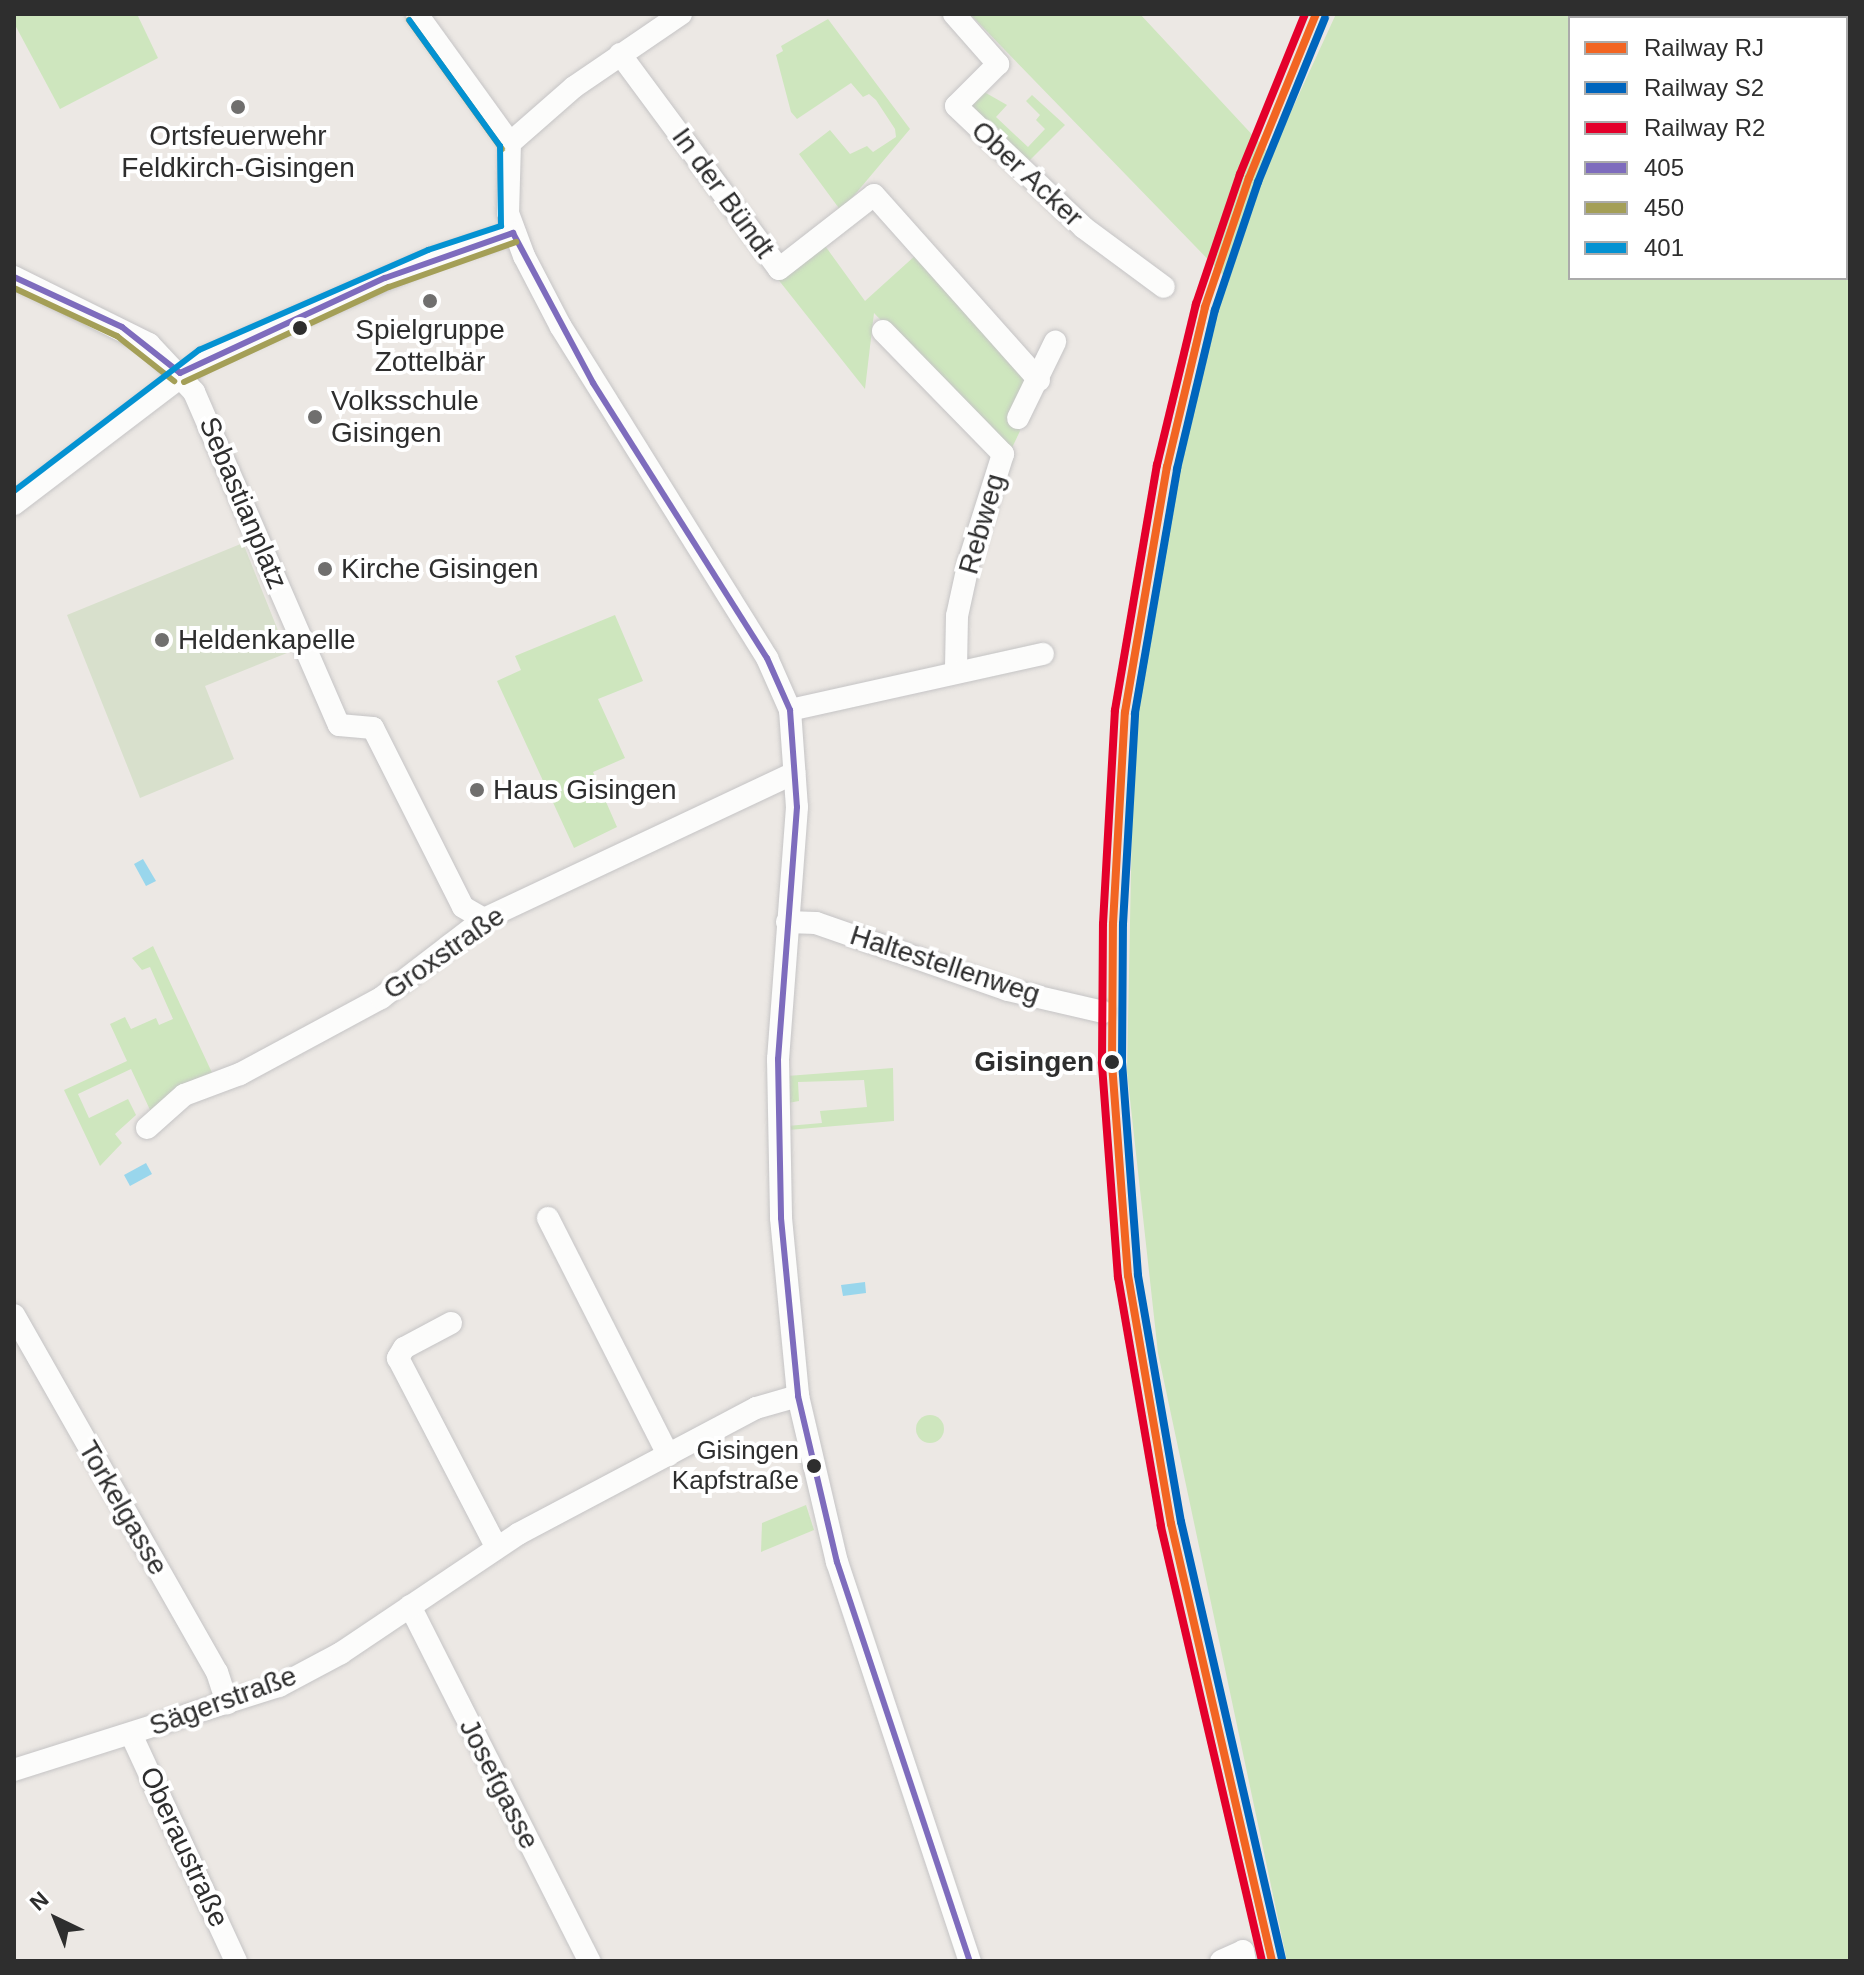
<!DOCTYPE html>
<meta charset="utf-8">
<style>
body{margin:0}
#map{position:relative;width:1864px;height:1975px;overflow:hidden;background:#ece8e4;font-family:Arial,sans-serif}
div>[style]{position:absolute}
.green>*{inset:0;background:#cee6be}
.round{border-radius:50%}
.cemetery>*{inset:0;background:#d8e0cc}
.water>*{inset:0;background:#99d6ec}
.roads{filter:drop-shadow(0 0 2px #c5c4c5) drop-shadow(0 0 2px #c5c4c5)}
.minor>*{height:22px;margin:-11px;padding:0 11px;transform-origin:11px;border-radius:11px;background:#fcfcfb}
.bus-1>*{height:6px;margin:-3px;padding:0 3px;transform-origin:3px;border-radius:3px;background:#7e6cbd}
.bus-2>*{height:6px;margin:-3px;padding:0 3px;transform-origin:3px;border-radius:3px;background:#a49f57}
.bus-3>*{height:6px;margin:-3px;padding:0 3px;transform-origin:3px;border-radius:3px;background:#0492d2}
.rail-1>*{height:8px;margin:-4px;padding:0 4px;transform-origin:4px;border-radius:4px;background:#f26522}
.rail-2>*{height:8px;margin:-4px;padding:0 4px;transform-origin:4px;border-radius:4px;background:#0065bd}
.rail-3>*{height:8px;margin:-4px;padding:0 4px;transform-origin:4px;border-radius:4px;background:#e4002b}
.dots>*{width:22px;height:22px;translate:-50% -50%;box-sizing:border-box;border:4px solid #fff;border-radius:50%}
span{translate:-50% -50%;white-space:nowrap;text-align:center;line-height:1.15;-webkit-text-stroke:8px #fff;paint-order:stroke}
.bus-label{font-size:26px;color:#2e2e2e}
.right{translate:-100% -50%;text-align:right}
.poi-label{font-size:28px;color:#2e2e2e}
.left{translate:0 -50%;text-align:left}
.street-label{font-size:28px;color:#2e2e2e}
.stop-label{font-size:28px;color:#2e2e2e;font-weight:700}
.frame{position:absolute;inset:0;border:16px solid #2e2e2e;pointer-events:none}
.legend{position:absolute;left:1568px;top:16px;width:280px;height:264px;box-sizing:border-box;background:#fff;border:2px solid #ababab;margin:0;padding:10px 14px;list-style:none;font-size:24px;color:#2e2e2e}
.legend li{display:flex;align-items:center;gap:16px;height:40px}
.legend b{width:40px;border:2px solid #ababab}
.north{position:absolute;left:16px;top:1879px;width:80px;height:80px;-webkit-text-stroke:6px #fff;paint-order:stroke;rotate:317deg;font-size:22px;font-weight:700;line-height:32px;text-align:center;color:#2e2e2e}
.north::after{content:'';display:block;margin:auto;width:28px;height:36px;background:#2e2e2e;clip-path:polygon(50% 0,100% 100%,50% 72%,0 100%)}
</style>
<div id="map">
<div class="green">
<div style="clip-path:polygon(14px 14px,137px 14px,158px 58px,60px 109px,14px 23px)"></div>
<div style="clip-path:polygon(evenodd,970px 14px,1140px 14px,1271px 155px,1336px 14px,1850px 14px,1850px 1961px,1287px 1961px,1158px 1353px,1127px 1072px,1134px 722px,1178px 479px,1226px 278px,970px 14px,1570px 18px,1846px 18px,1846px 278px,1570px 278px,1570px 18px)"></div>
<div style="clip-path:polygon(828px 19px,910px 129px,841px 211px,799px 154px,830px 130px,850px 154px,867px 146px,873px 152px,896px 137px,895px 129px,876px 100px,869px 94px,863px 97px,851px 83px,797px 119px,791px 112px,776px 55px,783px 51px,781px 46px)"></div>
<div style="clip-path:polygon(979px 89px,1007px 105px,996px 117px,1028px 147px,1045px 129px,1036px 120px,1040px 115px,1026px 101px,1032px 95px,1065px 125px,1026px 164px,971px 107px)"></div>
<div style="clip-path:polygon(823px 243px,865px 301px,917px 254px,1027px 375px,1014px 416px,1020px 431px,1009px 454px,874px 313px,865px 389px,777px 278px)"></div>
<div style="clip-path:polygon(615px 615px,643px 681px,598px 699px,625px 758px,593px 772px,617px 827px,574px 848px,497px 681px,521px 670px,515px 656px)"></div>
<div style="clip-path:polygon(153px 946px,214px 1077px,151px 1112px,131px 1069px,78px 1094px,89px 1118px,128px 1099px,136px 1115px,115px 1134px,122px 1143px,100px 1166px,64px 1090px,127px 1061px,110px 1024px,125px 1017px,131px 1029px,156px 1018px,159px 1025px,173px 1019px,150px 967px,142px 970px,132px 958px)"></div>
<div style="clip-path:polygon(893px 1068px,894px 1121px,788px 1130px,787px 1126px,822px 1123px,820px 1111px,867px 1107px,864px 1080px,798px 1082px,799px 1101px,788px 1103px,787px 1076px)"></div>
<div class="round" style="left:916px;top:1415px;width:28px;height:28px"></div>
<div style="clip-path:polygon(806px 1505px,814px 1530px,761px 1552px,762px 1523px)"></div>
</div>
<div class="cemetery">
<div style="clip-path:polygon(243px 543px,287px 653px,205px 686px,234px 759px,140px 798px,67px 615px)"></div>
</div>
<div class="water">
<div style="clip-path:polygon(143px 859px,156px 881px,146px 886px,134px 864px)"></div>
<div style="clip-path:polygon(146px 1163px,152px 1174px,130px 1186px,124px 1175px)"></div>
<div style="clip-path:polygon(865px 1282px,866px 1293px,843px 1296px,841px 1285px)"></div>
</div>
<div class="roads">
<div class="minor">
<div style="left:417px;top:14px;width:159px;rotate:54.2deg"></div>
<div style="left:681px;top:14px;width:130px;rotate:145.7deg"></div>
<div style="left:574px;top:87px;width:85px;rotate:138.8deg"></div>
<div style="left:510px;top:143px;width:70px;rotate:91.6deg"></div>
<div style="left:508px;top:213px;width:46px;rotate:69.6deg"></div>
<div style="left:524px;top:256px;width:80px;rotate:62.5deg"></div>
<div style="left:561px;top:327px;width:390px;rotate:58.1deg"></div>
<div style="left:767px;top:658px;width:57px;rotate:66.1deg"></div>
<div style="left:790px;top:710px;width:97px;rotate:85.9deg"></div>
<div style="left:797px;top:807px;width:253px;rotate:94.3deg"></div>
<div style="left:778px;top:1059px;width:159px;rotate:88.9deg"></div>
<div style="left:781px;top:1218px;width:179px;rotate:84.5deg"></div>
<div style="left:798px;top:1396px;width:171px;rotate:76.8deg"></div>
<div style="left:837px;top:1562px;width:421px;rotate:71.6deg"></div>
<div style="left:954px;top:14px;width:67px;rotate:48.7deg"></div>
<div style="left:998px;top:64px;width:59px;rotate:135deg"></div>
<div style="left:956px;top:106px;width:177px;rotate:43.6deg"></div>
<div style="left:1084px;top:228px;width:99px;rotate:36.4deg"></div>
<div style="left:620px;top:54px;width:267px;rotate:53.5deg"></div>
<div style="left:779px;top:269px;width:120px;rotate:-37.9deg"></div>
<div style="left:874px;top:195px;width:248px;rotate:48.3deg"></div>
<div style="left:14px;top:277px;width:151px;rotate:26.4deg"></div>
<div style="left:149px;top:344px;width:66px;rotate:46.8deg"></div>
<div style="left:194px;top:392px;width:363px;rotate:66.5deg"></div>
<div style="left:339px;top:725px;width:34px;rotate:5deg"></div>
<div style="left:373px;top:728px;width:200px;rotate:63.3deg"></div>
<div style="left:463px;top:907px;width:24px;rotate:30deg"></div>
<div style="left:883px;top:331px;width:172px;rotate:45.7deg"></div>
<div style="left:1003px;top:454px;width:112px;rotate:107.6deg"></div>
<div style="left:969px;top:561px;width:56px;rotate:102.3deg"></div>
<div style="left:957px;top:616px;width:54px;rotate:91.1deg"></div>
<div style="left:1018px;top:418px;width:85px;rotate:-64deg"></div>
<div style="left:14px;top:504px;width:239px;rotate:-37.3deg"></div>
<div style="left:204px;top:359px;width:249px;rotate:-23.7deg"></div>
<div style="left:432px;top:259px;width:85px;rotate:-17.8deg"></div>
<div style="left:790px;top:710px;width:259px;rotate:-12.5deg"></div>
<div style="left:787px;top:922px;width:29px;rotate:2deg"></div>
<div style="left:816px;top:923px;width:203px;rotate:19.2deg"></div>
<div style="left:1008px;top:990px;width:98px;rotate:13deg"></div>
<div style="left:147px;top:1128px;width:50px;rotate:-41.7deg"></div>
<div style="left:184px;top:1095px;width:60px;rotate:-20.6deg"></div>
<div style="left:240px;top:1074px;width:160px;rotate:-28.3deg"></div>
<div style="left:381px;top:998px;width:130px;rotate:-37.5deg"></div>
<div style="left:484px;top:919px;width:343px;rotate:-25.2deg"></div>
<div style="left:548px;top:1218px;width:266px;rotate:63.1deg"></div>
<div style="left:14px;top:1315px;width:411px;rotate:60.4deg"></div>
<div style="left:217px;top:1672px;width:33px;rotate:72deg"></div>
<div style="left:451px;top:1323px;width:53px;rotate:152deg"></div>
<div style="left:404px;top:1348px;width:12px;rotate:121deg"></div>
<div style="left:398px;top:1358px;width:212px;rotate:62.5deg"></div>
<div style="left:410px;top:1606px;width:398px;rotate:63.2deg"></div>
<div style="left:131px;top:1734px;width:250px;rotate:65.2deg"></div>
<div style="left:14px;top:1770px;width:278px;rotate:-17.6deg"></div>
<div style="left:279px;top:1686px;width:70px;rotate:-28deg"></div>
<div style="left:341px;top:1653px;width:213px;rotate:-33.9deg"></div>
<div style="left:518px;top:1534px;width:269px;rotate:-27.9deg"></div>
<div style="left:756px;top:1408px;width:44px;rotate:-15.9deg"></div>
<div style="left:1221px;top:1961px;width:24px;rotate:-24deg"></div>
<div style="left:1243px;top:1951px;width:10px;rotate:79deg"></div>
</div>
</div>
<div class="bus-1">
<div style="left:513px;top:233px;width:170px;rotate:61.9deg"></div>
<div style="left:593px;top:383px;width:325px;rotate:57.7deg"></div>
<div style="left:767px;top:658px;width:57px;rotate:66.1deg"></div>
<div style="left:790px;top:710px;width:97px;rotate:85.9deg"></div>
<div style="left:797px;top:807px;width:253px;rotate:94.3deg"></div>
<div style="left:778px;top:1059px;width:159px;rotate:88.9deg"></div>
<div style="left:781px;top:1218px;width:179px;rotate:84.5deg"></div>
<div style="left:798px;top:1396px;width:171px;rotate:76.8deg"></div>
<div style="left:837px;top:1562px;width:421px;rotate:71.6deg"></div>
<div style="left:14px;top:277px;width:119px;rotate:24.8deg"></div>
<div style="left:122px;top:327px;width:74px;rotate:38.4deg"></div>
<div style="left:180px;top:373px;width:226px;rotate:-24.9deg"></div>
<div style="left:385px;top:278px;width:136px;rotate:-19.4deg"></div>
</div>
<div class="bus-2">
<div style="left:409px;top:20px;width:159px;rotate:54.2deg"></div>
<div style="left:14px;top:288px;width:114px;rotate:25deg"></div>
<div style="left:117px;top:336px;width:73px;rotate:38.3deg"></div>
<div style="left:184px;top:382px;width:226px;rotate:-24.9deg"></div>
<div style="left:389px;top:287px;width:135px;rotate:-19.5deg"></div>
</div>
<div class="bus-3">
<div style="left:14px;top:491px;width:233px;rotate:-37.3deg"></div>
<div style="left:199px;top:350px;width:250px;rotate:-23.6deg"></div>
<div style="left:428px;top:250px;width:77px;rotate:-18.2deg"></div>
<div style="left:501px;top:226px;width:80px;rotate:-90.7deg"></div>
<div style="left:500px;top:146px;width:155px;rotate:-125.8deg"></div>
</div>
<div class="rail-1">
<div style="left:1272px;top:1961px;width:449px;rotate:-103deg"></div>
<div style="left:1171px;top:1524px;width:252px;rotate:-99.8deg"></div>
<div style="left:1128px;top:1276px;width:215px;rotate:-94.3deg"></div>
<div style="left:1112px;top:1062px;width:138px;rotate:-89.6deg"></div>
<div style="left:1113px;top:924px;width:212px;rotate:-86.8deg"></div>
<div style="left:1125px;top:712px;width:249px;rotate:-80.3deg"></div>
<div style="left:1167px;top:467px;width:164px;rotate:-76.6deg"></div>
<div style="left:1205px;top:307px;width:136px;rotate:-71.2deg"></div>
<div style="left:1249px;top:178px;width:177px;rotate:-67.8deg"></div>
</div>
<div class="rail-2">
<div style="left:1282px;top:1959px;width:449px;rotate:-103deg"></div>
<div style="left:1181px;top:1522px;width:251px;rotate:-99.9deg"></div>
<div style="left:1138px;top:1275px;width:214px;rotate:-94.3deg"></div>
<div style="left:1122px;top:1062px;width:138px;rotate:-89.6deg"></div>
<div style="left:1123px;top:924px;width:211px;rotate:-86.7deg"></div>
<div style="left:1135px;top:713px;width:248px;rotate:-80.2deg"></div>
<div style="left:1177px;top:469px;width:163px;rotate:-76.6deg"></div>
<div style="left:1215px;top:310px;width:135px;rotate:-71.4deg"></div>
<div style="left:1258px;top:182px;width:177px;rotate:-67.8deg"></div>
</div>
<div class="rail-3">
<div style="left:1262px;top:1961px;width:447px;rotate:-103.1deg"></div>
<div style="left:1161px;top:1526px;width:252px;rotate:-99.8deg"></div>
<div style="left:1118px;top:1278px;width:216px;rotate:-94.3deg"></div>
<div style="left:1102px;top:1063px;width:139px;rotate:-89.6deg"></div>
<div style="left:1103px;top:924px;width:214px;rotate:-86.8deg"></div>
<div style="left:1115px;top:710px;width:249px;rotate:-80.3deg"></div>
<div style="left:1157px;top:465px;width:166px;rotate:-76.4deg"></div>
<div style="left:1196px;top:304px;width:137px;rotate:-71.3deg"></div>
<div style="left:1240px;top:174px;width:173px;rotate:-67.9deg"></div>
</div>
<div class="dots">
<div style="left:238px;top:107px;background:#706f6e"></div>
<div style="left:430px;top:301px;background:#706f6e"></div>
<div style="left:300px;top:328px;background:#2e2e2e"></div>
<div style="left:315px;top:417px;background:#706f6e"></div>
<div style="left:325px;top:569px;background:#706f6e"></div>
<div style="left:162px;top:640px;background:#706f6e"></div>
<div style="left:477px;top:790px;background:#706f6e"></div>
<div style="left:1112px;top:1062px;background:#2e2e2e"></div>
<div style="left:814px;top:1466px;background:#2e2e2e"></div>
</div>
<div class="bus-label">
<span class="right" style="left:799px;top:1466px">Gisingen<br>Kapfstraße</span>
</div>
<div class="poi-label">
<span style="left:238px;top:152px">Ortsfeuerwehr<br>Feldkirch-Gisingen</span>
<span style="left:430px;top:346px">Spielgruppe<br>Zottelbär</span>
<span class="left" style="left:331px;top:417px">Volksschule<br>Gisingen</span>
<span class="left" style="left:341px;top:569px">Kirche Gisingen</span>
<span class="left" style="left:178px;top:640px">Heldenkapelle</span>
<span class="left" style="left:493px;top:790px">Haus Gisingen</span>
</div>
<div class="street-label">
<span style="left:1027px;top:174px;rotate:43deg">Ober Acker</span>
<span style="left:723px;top:193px;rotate:54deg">In der Bündt</span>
<span style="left:243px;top:503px;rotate:67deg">Sebastianplatz</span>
<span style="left:982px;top:524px;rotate:-74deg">Rebweg</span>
<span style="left:444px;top:953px;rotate:-35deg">Groxstraße</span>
<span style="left:945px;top:965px;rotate:18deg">Haltestellenweg</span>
<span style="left:123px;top:1508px;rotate:60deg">Torkelgasse</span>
<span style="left:223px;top:1701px;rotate:-20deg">Sägerstraße</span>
<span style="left:499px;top:1784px;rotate:63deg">Josefgasse</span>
<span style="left:184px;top:1847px;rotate:65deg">Oberaustraße</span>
</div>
<div class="stop-label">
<span class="right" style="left:1094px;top:1062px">Gisingen</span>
</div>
<div class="frame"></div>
<ul class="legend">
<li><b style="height:10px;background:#f26522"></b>Railway RJ</li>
<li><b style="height:10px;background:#0065bd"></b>Railway S2</li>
<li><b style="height:10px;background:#e4002b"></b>Railway R2</li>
<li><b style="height:10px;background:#7e6cbd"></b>405</li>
<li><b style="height:10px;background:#a49f57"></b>450</li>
<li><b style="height:10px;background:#0492d2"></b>401</li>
</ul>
<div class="north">N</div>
</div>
